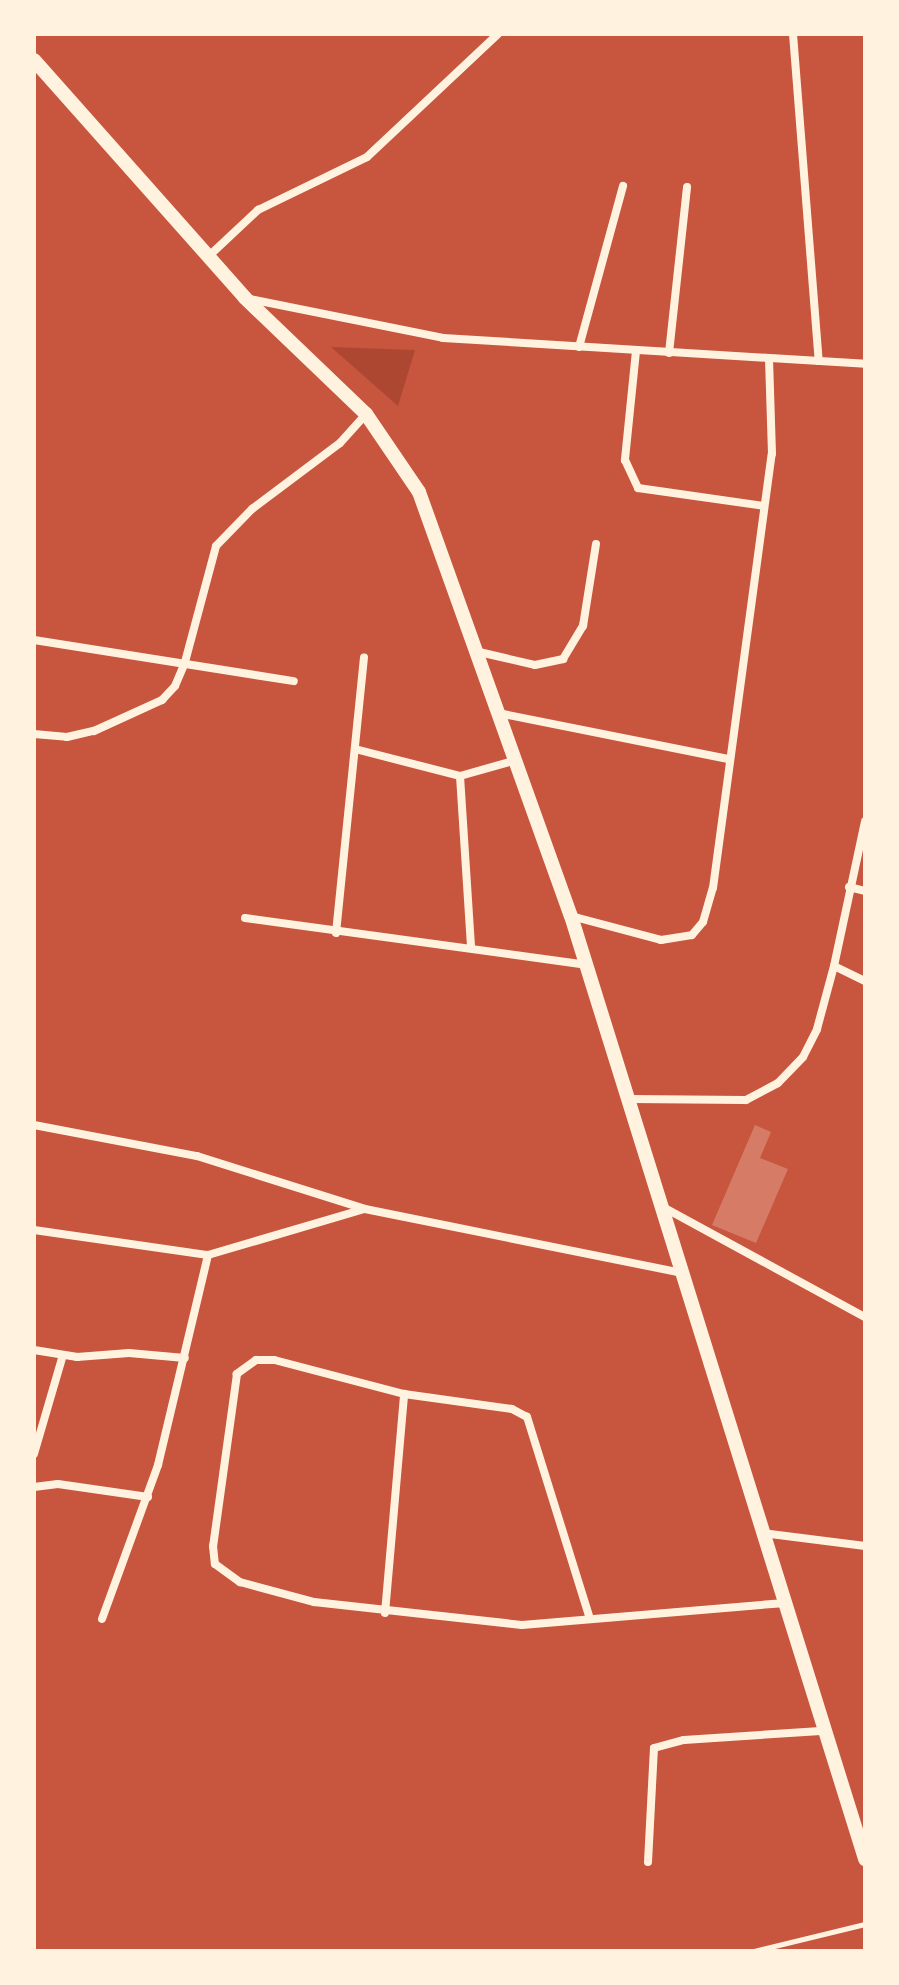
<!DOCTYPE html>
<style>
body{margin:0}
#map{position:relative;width:899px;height:1985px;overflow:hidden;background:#c8553d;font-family:"Times New Roman",serif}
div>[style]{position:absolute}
.green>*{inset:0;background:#ae4732}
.building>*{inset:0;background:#d67c66}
.path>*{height:5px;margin:-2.5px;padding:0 2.5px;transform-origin:2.5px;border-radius:2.5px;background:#fff3e0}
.minor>*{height:8px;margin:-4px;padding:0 4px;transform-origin:4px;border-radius:4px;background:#fff3e0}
.tertiary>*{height:14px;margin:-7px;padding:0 7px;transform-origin:7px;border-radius:7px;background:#fff3e0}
span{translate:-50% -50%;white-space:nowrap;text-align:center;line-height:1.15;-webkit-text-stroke:8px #fff3e0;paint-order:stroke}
.frame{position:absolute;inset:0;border:36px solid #fff3e0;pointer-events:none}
</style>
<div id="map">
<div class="green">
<div style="clip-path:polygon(331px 347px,415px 350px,398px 406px)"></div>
</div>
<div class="building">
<div style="clip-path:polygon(755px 1125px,771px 1132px,760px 1158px,788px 1169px,756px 1243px,712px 1225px)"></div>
</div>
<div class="path">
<div style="left:754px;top:1951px;width:114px;rotate:-13.7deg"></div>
</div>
<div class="minor">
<div style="left:793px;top:34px;width:328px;rotate:85.5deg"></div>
<div style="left:210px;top:255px;width:66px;rotate:-43.2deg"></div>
<div style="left:258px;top:210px;width:121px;rotate:-25.9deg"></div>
<div style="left:367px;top:157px;width:180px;rotate:-43.2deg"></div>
<div style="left:250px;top:299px;width:197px;rotate:11.4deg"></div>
<div style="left:443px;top:338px;width:423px;rotate:3.5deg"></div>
<div style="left:579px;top:347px;width:167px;rotate:-74.7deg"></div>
<div style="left:636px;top:351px;width:110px;rotate:95.8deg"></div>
<div style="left:625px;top:460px;width:31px;rotate:65deg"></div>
<div style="left:638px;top:488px;width:127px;rotate:8.1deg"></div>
<div style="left:669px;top:353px;width:167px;rotate:-83.8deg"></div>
<div style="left:34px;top:640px;width:263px;rotate:9deg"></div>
<div style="left:479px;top:652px;width:57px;rotate:13.1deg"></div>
<div style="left:535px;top:665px;width:29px;rotate:-12deg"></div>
<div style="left:563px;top:659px;width:39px;rotate:-59deg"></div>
<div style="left:583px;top:626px;width:83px;rotate:-81deg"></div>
<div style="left:498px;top:713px;width:236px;rotate:11.3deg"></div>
<div style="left:34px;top:734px;width:33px;rotate:5deg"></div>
<div style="left:67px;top:737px;width:28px;rotate:-13deg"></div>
<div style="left:94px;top:731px;width:75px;rotate:-24.5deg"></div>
<div style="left:162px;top:700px;width:19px;rotate:-47deg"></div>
<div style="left:175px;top:686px;width:26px;rotate:-67deg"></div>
<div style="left:185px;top:662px;width:120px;rotate:-75deg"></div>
<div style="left:216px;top:546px;width:52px;rotate:-45.8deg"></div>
<div style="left:252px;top:509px;width:110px;rotate:-36.9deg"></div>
<div style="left:340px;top:443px;width:39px;rotate:-48deg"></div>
<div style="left:355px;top:749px;width:108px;rotate:14.4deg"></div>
<div style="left:460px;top:776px;width:55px;rotate:-15.8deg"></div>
<div style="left:460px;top:776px;width:171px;rotate:86.3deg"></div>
<div style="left:849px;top:887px;width:16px;rotate:14deg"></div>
<div style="left:571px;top:916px;width:93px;rotate:14.9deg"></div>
<div style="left:661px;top:940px;width:31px;rotate:-9deg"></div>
<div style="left:692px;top:935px;width:17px;rotate:-50deg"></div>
<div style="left:703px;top:922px;width:35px;rotate:-74deg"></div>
<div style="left:713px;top:888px;width:438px;rotate:-82.3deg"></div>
<div style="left:772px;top:454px;width:95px;rotate:-91.8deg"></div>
<div style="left:245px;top:918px;width:344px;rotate:7.8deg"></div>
<div style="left:336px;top:933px;width:277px;rotate:-84.2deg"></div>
<div style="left:834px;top:966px;width:34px;rotate:26deg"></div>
<div style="left:630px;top:1099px;width:116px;rotate:0.5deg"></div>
<div style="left:746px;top:1100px;width:36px;rotate:-28deg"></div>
<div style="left:778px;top:1083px;width:36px;rotate:-46deg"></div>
<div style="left:803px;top:1057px;width:31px;rotate:-63deg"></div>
<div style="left:817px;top:1029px;width:65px;rotate:-74.9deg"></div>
<div style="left:834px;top:966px;width:148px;rotate:-77.9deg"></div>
<div style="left:34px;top:1125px;width:166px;rotate:10.8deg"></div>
<div style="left:197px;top:1156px;width:176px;rotate:17.5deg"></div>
<div style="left:365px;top:1209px;width:323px;rotate:11.4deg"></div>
<div style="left:661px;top:1206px;width:232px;rotate:28.6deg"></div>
<div style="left:34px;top:1230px;width:176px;rotate:8.2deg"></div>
<div style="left:34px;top:1350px;width:44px;rotate:9.2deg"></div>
<div style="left:77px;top:1357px;width:52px;rotate:-4.4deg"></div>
<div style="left:129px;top:1353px;width:56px;rotate:5.1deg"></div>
<div style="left:34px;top:1454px;width:103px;rotate:-73.7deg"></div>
<div style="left:34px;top:1487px;width:24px;rotate:-7deg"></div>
<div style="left:58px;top:1484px;width:91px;rotate:8.2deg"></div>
<div style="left:762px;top:1533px;width:104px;rotate:7.2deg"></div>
<div style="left:385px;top:1613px;width:220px;rotate:-85deg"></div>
<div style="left:102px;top:1619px;width:164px;rotate:-70deg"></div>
<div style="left:158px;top:1465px;width:216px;rotate:-76.6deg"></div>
<div style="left:208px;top:1255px;width:163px;rotate:-16.4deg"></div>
<div style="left:590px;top:1619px;width:212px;rotate:-107.3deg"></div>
<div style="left:527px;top:1417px;width:17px;rotate:-152deg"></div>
<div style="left:512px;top:1409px;width:109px;rotate:-172.1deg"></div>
<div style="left:404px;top:1394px;width:134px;rotate:-165.3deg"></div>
<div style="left:274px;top:1360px;width:18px;rotate:180deg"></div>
<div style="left:256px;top:1360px;width:24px;rotate:144deg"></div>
<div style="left:237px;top:1374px;width:174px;rotate:97.9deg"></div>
<div style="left:213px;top:1546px;width:18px;rotate:84deg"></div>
<div style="left:215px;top:1564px;width:31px;rotate:36deg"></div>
<div style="left:240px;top:1582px;width:77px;rotate:15.1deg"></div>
<div style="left:314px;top:1602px;width:209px;rotate:6.3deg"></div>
<div style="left:522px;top:1625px;width:261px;rotate:-4.8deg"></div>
<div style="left:648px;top:1862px;width:114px;rotate:-87deg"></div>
<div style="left:654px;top:1748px;width:31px;rotate:-15deg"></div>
<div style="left:684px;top:1740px;width:137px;rotate:-3.8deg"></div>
</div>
<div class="tertiary">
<div style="left:34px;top:60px;width:318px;rotate:48.4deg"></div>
<div style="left:245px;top:298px;width:168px;rotate:43.8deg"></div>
<div style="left:366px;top:414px;width:94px;rotate:55.8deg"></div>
<div style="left:419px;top:492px;width:450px;rotate:70.3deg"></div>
<div style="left:571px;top:916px;width:988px;rotate:72.68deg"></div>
</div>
<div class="frame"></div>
</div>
